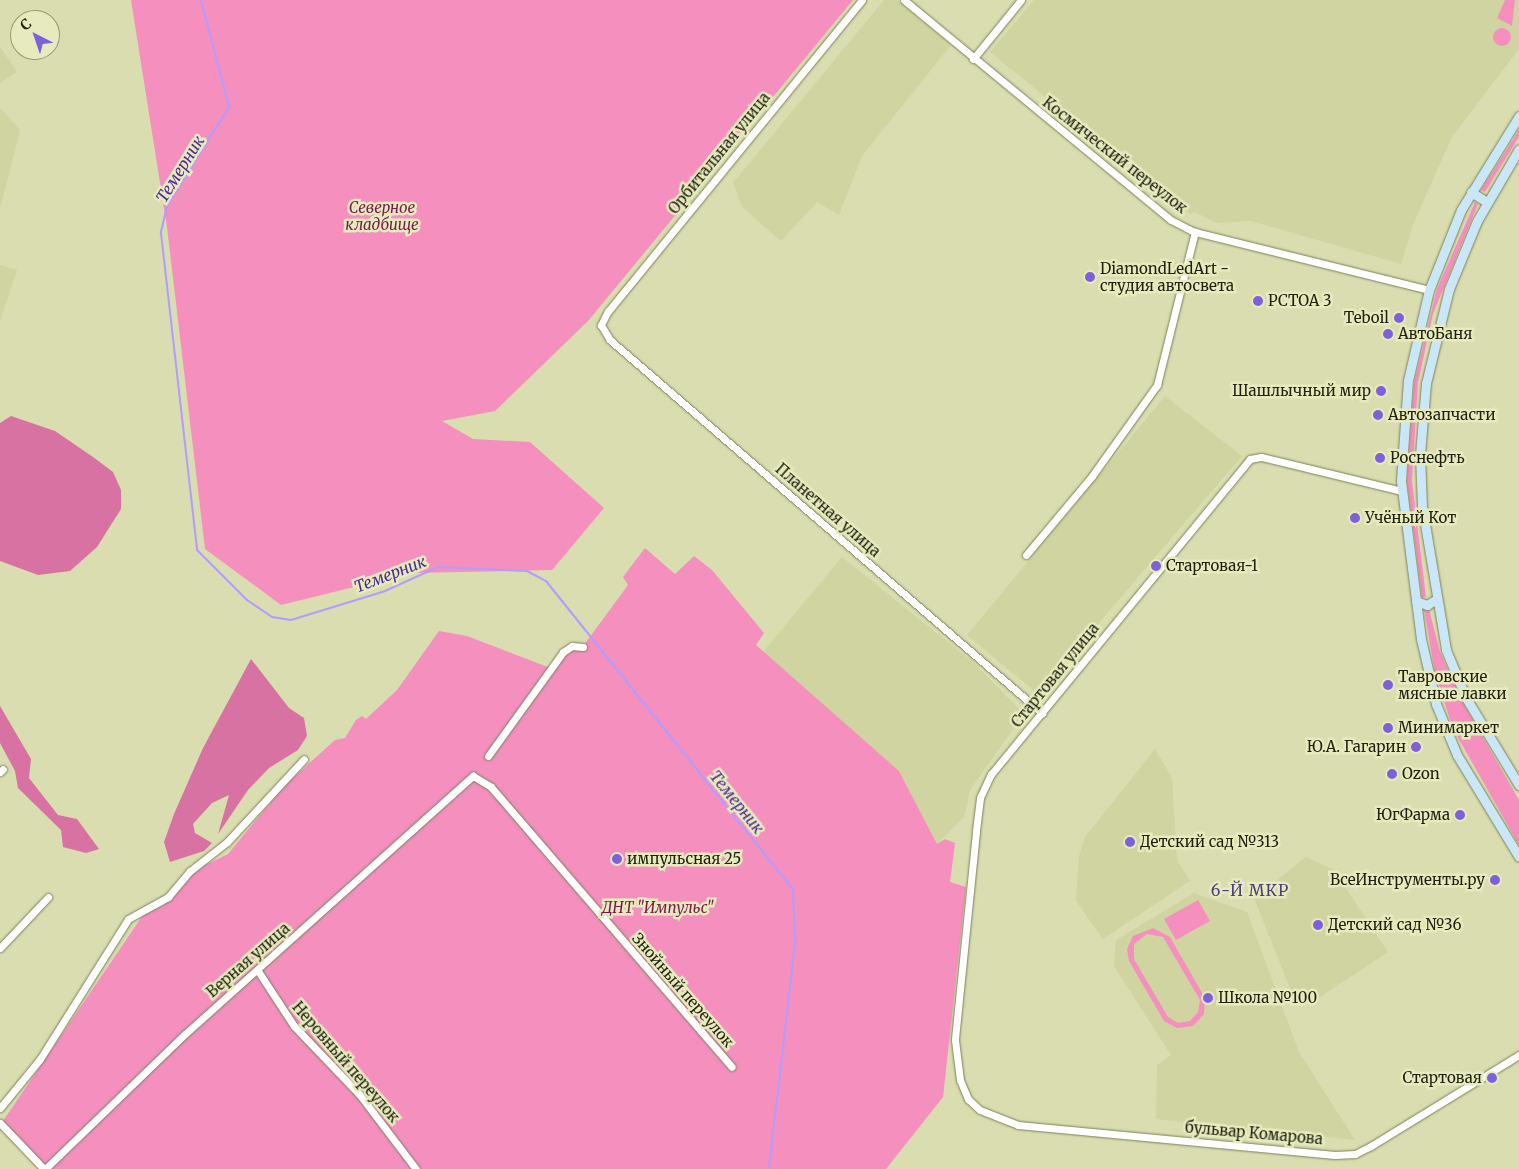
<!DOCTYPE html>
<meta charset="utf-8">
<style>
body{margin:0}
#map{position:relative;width:1519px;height:1169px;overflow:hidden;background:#d9ddb0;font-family:Merriweather,serif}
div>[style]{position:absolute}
.built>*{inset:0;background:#d0d4a0}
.green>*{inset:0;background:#f58fbe}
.round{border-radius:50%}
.forest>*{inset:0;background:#d872a2}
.stream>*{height:2px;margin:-1px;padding:0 1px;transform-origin:1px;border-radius:1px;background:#b09dff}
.roads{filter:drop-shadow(0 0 1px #7e8158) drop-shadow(0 0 1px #7e8158)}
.minor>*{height:7px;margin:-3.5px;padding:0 3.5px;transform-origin:3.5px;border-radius:3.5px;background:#fff}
.major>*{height:9px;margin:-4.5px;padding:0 4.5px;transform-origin:4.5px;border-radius:4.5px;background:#cae7f7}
.dots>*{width:14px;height:14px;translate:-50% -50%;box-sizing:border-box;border:2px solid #e6eabd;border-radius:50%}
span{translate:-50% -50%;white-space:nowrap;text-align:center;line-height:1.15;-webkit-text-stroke:5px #e6eabd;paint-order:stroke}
.street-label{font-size:15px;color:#1f200f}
.park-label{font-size:15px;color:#771b4e;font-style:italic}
.poi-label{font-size:15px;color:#1f200f}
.left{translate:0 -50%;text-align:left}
.right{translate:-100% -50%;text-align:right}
.water-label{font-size:16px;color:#4d2a98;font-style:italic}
.neighbourhood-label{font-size:16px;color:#4c3f7c;letter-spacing:1px}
.north{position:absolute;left:10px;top:10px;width:50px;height:50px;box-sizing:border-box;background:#e6eabd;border:1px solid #969977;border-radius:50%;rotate:319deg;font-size:14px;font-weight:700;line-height:20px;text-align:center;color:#1f200f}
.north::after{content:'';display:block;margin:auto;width:18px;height:22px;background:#7f60db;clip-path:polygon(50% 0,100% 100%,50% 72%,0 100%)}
</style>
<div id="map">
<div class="built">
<div style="clip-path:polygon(884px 0,897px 0,951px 45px,862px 156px,839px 215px,817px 202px,781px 241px,742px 207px,733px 183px)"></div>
<div style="clip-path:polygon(1034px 0,1519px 0,1519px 49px,1452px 137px,1414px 222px,1401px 264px,1251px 221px,1217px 223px,1195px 212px,1190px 214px,990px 52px)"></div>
<div style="clip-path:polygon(0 47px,17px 72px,0 83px)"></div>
<div style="clip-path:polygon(0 108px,20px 130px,0 209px)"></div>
<div style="clip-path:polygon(0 265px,17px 270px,0 321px)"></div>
<div style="clip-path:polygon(1165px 396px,1242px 456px,1038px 694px,967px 635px)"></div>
<div style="clip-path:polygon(842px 557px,974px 663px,1024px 714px,970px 790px,964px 817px,937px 844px,899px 771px,763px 652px)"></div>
<div style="clip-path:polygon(1155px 749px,1172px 778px,1177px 860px,1190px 881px,1103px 939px,1076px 901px,1079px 856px,1085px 837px)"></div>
<div style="clip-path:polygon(1306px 857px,1334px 870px,1388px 952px,1317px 999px,1295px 1001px,1254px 898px)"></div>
<div style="clip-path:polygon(1194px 893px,1247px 912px,1299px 1052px,1355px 1140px,1156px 1119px,1157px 1065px,1171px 1055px,1114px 966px,1116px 940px)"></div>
</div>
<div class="green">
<div style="clip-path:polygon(131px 0,853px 0,588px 321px,495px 411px,442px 421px,473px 439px,530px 442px,604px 508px,552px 570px,411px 573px,281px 605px,205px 549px,167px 227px)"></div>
<div style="clip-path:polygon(1505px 0,1515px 0,1512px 26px,1497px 18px)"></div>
<div class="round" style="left:1493px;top:28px;width:18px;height:18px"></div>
<div style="clip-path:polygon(1519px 130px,1519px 137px,1485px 192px,1481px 190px)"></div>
<div style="clip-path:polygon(1475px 202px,1478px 204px,1433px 314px,1418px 383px,1412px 481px,1426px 597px,1422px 597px,1407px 481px,1414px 383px,1437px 289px)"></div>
<div style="clip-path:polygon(645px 548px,675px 574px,694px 556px,712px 570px,764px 633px,756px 645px,899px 771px,937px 844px,945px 839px,955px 843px,950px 882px,966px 887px,943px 1097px,886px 1169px,44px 1169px,3px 1121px,143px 915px,164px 905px,199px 868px,228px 854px,285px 785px,335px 740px,345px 738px,356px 720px,362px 716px,366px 719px,397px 690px,439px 631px,467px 636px,553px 669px,573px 646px,584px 645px,628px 585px,623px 577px)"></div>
<div style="clip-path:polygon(1424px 609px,1429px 609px,1440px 652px,1462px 701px,1519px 800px,1519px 845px,1453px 729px,1435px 673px)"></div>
<div style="clip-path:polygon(1198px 900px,1210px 921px,1176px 940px,1164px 919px)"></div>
<div style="clip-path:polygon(evenodd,1153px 928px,1170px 937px,1205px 998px,1204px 1014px,1193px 1026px,1177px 1028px,1164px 1021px,1129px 961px,1127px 949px,1133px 936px,1153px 928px,1147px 934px,1163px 937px,1200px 1000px,1198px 1012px,1190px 1021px,1178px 1023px,1168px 1017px,1134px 959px,1134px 944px,1147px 934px)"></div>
</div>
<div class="forest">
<div style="clip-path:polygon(11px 416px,55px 431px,93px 457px,113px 472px,121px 490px,121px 509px,97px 547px,70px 571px,38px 575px,0 561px,0 423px)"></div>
<div style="clip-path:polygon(251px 659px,289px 708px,304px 718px,307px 736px,298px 750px,269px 768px,248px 790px,218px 834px,229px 795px,212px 803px,193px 824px,195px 833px,212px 843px,204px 851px,170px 862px,164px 842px,174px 814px,203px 748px)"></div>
<div style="clip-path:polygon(0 706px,31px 759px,29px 778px,58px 815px,77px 819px,99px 849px,86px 853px,63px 847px,61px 830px,18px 788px,15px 771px,0 743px)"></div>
</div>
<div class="stream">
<div style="left:201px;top:0;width:111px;rotate:75.3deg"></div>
<div style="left:229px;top:107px;width:117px;rotate:122.1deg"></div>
<div style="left:167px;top:206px;width:28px;rotate:103deg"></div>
<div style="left:161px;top:233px;width:319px;rotate:83.5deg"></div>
<div style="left:197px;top:550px;width:71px;rotate:45deg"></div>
<div style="left:247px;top:600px;width:30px;rotate:34deg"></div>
<div style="left:272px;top:617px;width:19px;rotate:9deg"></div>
<div style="left:291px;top:620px;width:98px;rotate:-17.1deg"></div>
<div style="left:385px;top:591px;width:58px;rotate:-24.4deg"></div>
<div style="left:438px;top:567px;width:89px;rotate:2.6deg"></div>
<div style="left:527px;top:571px;width:21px;rotate:28deg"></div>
<div style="left:546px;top:581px;width:395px;rotate:51.3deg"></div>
<div style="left:793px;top:889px;width:54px;rotate:87.9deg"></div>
<div style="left:795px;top:943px;width:227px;rotate:96.6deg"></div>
</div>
<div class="roads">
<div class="minor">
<div style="left:862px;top:0;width:402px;rotate:129.2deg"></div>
<div style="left:608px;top:311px;width:16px;rotate:117deg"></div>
<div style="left:601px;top:325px;width:17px;rotate:59deg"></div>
<div style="left:610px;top:340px;width:571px;rotate:40.81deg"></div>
<div style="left:904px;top:0;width:346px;rotate:39.5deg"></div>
<div style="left:1171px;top:220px;width:27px;rotate:27deg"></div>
<div style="left:1195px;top:232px;width:241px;rotate:13.9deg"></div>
<div style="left:973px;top:59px;width:76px;rotate:-50.9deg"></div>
<div style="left:1402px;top:491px;width:145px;rotate:-166.4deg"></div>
<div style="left:1261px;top:457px;width:11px;rotate:170deg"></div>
<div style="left:1250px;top:459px;width:408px;rotate:129.4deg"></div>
<div style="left:991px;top:774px;width:26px;rotate:115deg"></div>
<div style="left:980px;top:798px;width:34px;rotate:97deg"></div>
<div style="left:976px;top:832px;width:209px;rotate:95.8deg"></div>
<div style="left:955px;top:1040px;width:40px;rotate:82.9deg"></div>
<div style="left:960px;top:1080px;width:21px;rotate:67deg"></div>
<div style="left:968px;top:1099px;width:16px;rotate:43deg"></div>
<div style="left:980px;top:1110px;width:41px;rotate:21.5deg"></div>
<div style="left:1018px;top:1125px;width:318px;rotate:5.4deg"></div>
<div style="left:1335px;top:1155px;width:20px;rotate:-3deg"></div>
<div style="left:1355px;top:1154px;width:18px;rotate:-27deg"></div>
<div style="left:1371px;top:1146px;width:174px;rotate:-31.6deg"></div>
<div style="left:1026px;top:555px;width:103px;rotate:-50.1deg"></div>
<div style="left:1092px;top:476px;width:112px;rotate:-54.5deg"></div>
<div style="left:1157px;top:385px;width:158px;rotate:-76.1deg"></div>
<div style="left:488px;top:756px;width:128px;rotate:-54.2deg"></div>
<div style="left:563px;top:652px;width:11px;rotate:-34deg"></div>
<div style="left:572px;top:646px;width:11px;rotate:5deg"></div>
<div style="left:0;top:772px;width:4px;rotate:-45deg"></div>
<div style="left:0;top:948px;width:70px;rotate:-46.7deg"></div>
<div style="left:258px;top:971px;width:66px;rotate:56.8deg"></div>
<div style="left:294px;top:1026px;width:94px;rotate:46.3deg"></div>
<div style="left:359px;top:1094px;width:94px;rotate:52.8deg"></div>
<div style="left:0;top:1108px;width:63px;rotate:-50.8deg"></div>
<div style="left:40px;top:1059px;width:165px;rotate:-57.8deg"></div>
<div style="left:128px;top:919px;width:46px;rotate:-28.8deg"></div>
<div style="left:168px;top:897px;width:34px;rotate:-50deg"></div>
<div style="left:190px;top:871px;width:47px;rotate:-38.1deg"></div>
<div style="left:227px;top:842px;width:113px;rotate:-47.1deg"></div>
<div style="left:0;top:1123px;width:64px;rotate:46.3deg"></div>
<div style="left:45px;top:1169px;width:194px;rotate:-44deg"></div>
<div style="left:185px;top:1034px;width:387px;rotate:-41.9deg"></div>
<div style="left:473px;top:776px;width:21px;rotate:31deg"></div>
<div style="left:491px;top:787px;width:369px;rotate:49.3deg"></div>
</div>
<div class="major">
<div style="left:1519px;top:116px;width:110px;rotate:121.7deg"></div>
<div style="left:1461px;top:210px;width:86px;rotate:111.8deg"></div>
<div style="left:1429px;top:290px;width:92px;rotate:103.1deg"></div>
<div style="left:1408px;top:380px;width:101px;rotate:94deg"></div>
<div style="left:1401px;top:481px;width:159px;rotate:82.8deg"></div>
<div style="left:1421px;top:639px;width:67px;rotate:77deg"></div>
<div style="left:1436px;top:704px;width:55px;rotate:67.6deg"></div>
<div style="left:1457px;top:755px;width:119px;rotate:58.7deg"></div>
<div style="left:1519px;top:149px;width:83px;rotate:120.3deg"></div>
<div style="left:1477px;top:221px;width:74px;rotate:112.4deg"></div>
<div style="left:1449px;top:289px;width:97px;rotate:103.7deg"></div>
<div style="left:1426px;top:383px;width:72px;rotate:94.8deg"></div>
<div style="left:1420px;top:455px;width:51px;rotate:87.8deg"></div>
<div style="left:1422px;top:506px;width:146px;rotate:80.5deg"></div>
<div style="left:1446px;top:650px;width:52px;rotate:67.4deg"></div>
<div style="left:1466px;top:698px;width:102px;rotate:58.7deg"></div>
<div style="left:1471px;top:192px;width:19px;rotate:32deg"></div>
<div style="left:1416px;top:601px;width:12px;rotate:20deg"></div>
<div style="left:1427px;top:605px;width:9px;rotate:-32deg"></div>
</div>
</div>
<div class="dots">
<div style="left:1090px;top:277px;background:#7f60db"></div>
<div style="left:1258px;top:301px;background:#7f60db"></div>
<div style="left:1399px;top:318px;background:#7f60db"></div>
<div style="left:1388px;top:334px;background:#7f60db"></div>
<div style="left:1381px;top:391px;background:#7f60db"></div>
<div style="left:1378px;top:415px;background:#7f60db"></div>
<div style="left:1380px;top:458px;background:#7f60db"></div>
<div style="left:1355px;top:518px;background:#7f60db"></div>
<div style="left:1156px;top:566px;background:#7f60db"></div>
<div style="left:1388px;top:685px;background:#7f60db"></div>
<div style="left:1388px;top:728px;background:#7f60db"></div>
<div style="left:1416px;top:747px;background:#7f60db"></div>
<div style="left:1392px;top:774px;background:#7f60db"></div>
<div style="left:1460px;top:815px;background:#7f60db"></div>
<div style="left:1130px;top:842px;background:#7f60db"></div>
<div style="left:617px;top:859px;background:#7f60db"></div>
<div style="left:1495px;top:880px;background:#7f60db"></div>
<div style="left:1318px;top:925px;background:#7f60db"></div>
<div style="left:1208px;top:998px;background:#7f60db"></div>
<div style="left:1492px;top:1078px;background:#7f60db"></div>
</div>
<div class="street-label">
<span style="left:719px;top:153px;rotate:-51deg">Орбитальная улица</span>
<span style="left:1115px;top:155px;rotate:38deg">Космический переулок</span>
<span style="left:828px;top:510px;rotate:41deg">Планетная улица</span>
<span style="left:1055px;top:675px;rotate:-51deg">Стартовая улица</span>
<span style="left:248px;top:960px;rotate:-41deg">Верная улица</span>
<span style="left:683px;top:990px;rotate:49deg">Знойный переулок</span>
<span style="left:346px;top:1062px;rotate:49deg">Неровный переулок</span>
<span style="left:1254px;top:1133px;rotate:5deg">бульвар Комарова</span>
</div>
<div class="park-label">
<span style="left:382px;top:216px">Северное<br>кладбище</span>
<span style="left:658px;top:908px">ДНТ "Импульс"</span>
</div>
<div class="poi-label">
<span class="left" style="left:1100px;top:277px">DiamondLedArt -<br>студия автосвета</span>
<span class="left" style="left:1268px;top:301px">РСТОА 3</span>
<span class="right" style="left:1389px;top:318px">Teboil</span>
<span class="left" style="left:1398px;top:334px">АвтоБаня</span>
<span class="right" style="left:1371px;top:391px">Шашлычный мир</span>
<span class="left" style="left:1388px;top:415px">Автозапчасти</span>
<span class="left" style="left:1390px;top:458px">Роснефть</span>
<span class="left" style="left:1365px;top:518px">Учёный Кот</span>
<span class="left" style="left:1166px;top:566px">Стартовая-1</span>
<span class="left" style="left:1398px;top:685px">Тавровские<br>мясные лавки</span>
<span class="left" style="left:1398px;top:728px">Минимаркет</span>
<span class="right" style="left:1406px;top:747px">Ю.А. Гагарин</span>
<span class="left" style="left:1402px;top:774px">Ozon</span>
<span class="right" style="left:1450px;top:815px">ЮгФарма</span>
<span class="left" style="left:1140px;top:842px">Детский сад №313</span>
<span class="left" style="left:627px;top:859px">импульсная 25</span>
<span class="right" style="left:1485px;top:880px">ВсеИнструменты.ру</span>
<span class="left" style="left:1328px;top:925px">Детский сад №36</span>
<span class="left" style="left:1218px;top:998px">Школа №100</span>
<span class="right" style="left:1482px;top:1078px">Стартовая</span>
</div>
<div class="water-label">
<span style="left:180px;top:169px;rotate:-58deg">Темерник</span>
<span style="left:390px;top:574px;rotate:-21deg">Темерник</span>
<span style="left:737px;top:802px;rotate:51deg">Темерник</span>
</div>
<div class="neighbourhood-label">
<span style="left:1250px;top:890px">6-Й МКР</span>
</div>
<div class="north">С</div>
</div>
